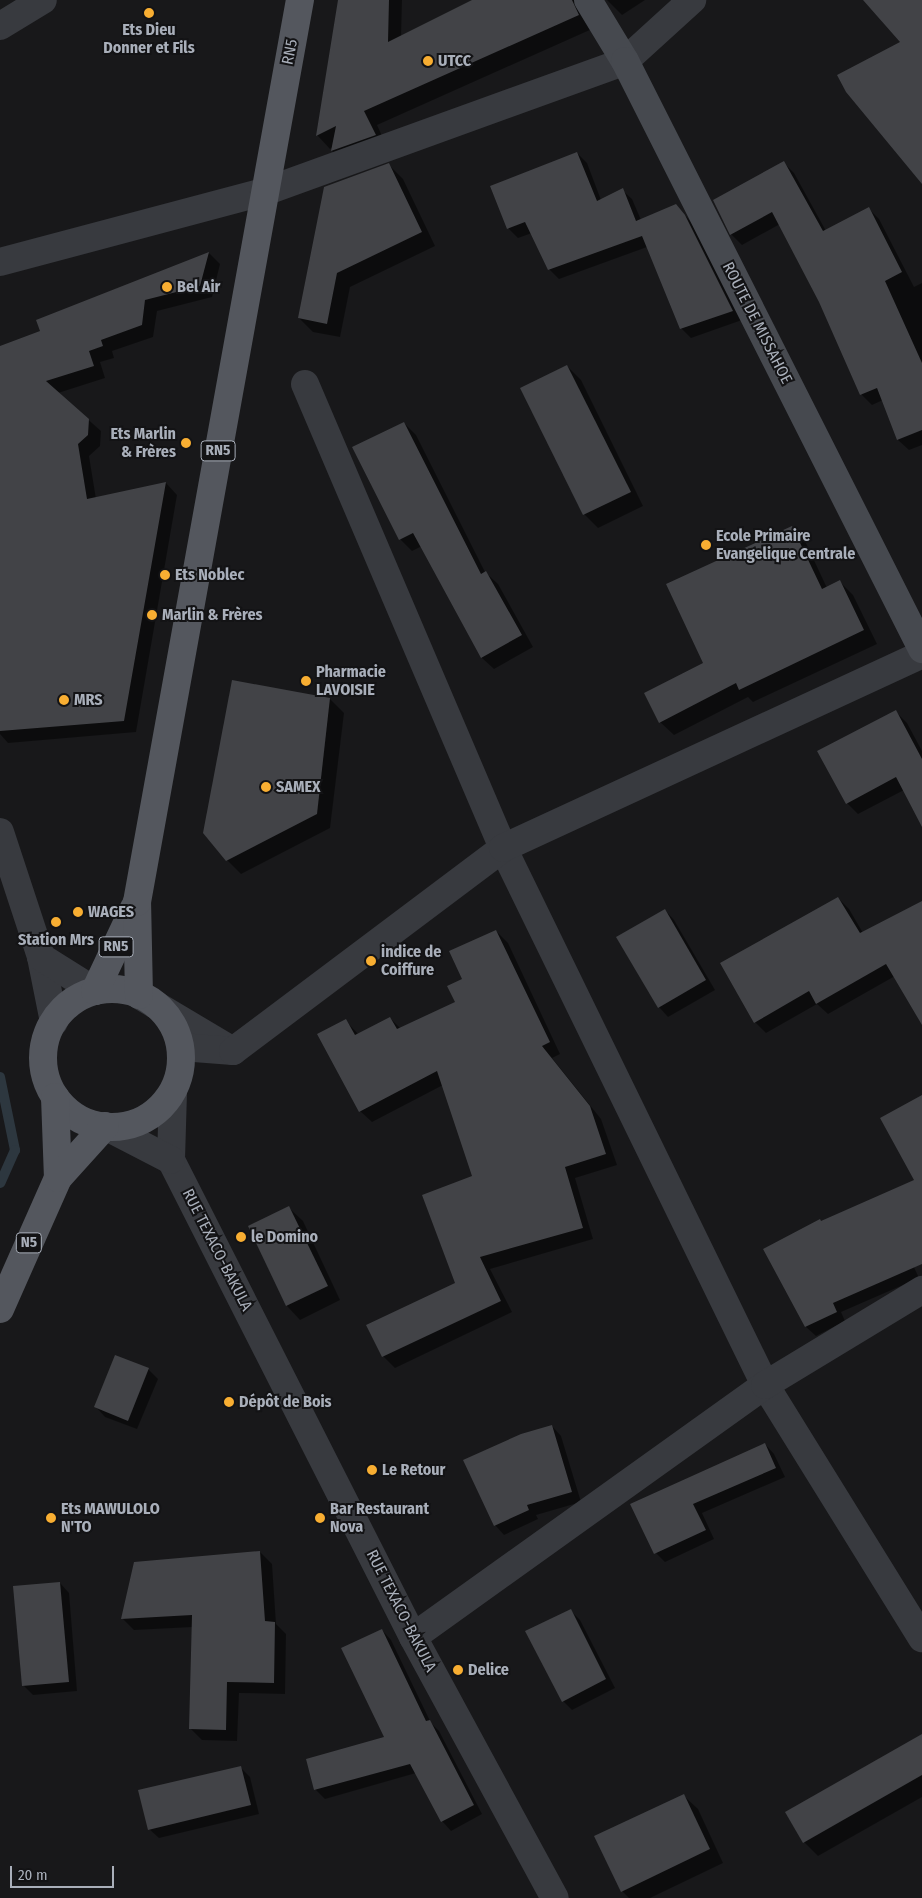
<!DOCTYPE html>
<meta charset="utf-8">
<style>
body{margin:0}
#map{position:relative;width:922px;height:1898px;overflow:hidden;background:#18181a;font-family:"Fira Sans Condensed",sans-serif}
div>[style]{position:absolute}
.shadow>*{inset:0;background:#0007}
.stream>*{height:10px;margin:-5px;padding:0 5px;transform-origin:5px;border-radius:5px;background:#2d373f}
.building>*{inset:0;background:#424347}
.minor>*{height:28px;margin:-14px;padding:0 14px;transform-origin:14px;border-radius:14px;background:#383a3f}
.secondary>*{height:28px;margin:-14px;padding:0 14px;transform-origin:14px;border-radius:14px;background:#46494f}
.primary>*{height:28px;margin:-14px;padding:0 14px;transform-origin:14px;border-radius:14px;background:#54575e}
.primary>.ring{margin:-14px;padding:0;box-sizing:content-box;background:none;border:28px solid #54575e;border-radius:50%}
.dots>*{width:14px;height:14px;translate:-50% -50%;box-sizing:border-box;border:2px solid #131315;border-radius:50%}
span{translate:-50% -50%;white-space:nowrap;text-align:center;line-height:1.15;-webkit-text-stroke:4px #131315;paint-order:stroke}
.shield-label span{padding:1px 4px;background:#131315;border:1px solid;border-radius:4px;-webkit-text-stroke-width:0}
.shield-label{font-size:15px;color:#a9afba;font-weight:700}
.poi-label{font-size:16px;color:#a9afba;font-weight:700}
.left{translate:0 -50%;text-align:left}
.right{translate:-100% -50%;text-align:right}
.street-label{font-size:16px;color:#a9afba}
.scale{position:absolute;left:10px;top:1866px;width:104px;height:22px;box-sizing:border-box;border:2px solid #a9afba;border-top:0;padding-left:6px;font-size:15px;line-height:18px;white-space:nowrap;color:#a9afba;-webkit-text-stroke:4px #131315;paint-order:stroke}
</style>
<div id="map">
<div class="shadow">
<div style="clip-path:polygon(340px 0,402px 0,401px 37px,474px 0,597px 0,592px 29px,377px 125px,388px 149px,346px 164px,332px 151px,333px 147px,330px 149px,317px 135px)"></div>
<div style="clip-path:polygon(607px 0,645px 0,622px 15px)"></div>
<div style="clip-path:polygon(577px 153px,587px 163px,601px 200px,622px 190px,632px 199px,641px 220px,685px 215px,694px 226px,742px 320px,691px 338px,681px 328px,647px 247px,559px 279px,549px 269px,532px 233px,518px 238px,509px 229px,492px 186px)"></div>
<div style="clip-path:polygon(784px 163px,794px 173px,826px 231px,869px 209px,879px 219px,914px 287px,922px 283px,922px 445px,909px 450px,898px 440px,883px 400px,872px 405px,862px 395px,820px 302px,780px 224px,742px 245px,731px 234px,714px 200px)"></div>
<div style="clip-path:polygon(389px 165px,403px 179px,435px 246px,350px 287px,340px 337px,313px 332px,299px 318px)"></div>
<div style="clip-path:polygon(209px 253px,220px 264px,212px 297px,157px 311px,153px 337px,112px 351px,114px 358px,100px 362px,105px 378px,58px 393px,101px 431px,100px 446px,89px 456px,96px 499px,166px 483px,177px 495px,136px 732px,8px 743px,0 734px,0 347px,42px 332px)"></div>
<div style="clip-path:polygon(567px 366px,581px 380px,643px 506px,598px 528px,584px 514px)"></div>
<div style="clip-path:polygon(404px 423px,416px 435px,485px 572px,498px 584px,533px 647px,494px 669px,482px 658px,422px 546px,412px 551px,400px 539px)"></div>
<div style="clip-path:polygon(792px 528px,805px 541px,827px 588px,840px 582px,853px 595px,877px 644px,753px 702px,748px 697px,674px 735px,660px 722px,705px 663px)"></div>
<div style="clip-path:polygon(330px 699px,344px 713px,330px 828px,241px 874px,227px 860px)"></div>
<div style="clip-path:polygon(895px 711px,907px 723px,922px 751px,922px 824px,904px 790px,858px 814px,847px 803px)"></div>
<div style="clip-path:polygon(838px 898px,849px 909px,863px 933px,922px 902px,922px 1022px,895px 976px,828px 1014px,817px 1004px,766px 1033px,755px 1022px)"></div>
<div style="clip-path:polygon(665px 910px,674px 920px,715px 990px,668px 1017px,659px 1007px)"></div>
<div style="clip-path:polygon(496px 931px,508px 943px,560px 1054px,552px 1058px,601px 1119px,617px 1165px,575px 1178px,593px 1239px,490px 1269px,512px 1312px,395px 1368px,383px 1356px,368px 1326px,457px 1284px,474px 1177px,443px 1085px,372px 1122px,360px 1111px,345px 1020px,359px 1035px,390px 1018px,400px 1028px,456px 1003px,463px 980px)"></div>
<div style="clip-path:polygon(922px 1178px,922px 1245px,907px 1252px,919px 1278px,841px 1312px,845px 1321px,816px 1336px,806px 1327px,764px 1249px)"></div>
<div style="clip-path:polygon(289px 1208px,303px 1221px,340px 1300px,300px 1320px,287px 1306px,249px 1227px)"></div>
<div style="clip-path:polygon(148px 1369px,158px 1379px,137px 1429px,105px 1417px,96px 1407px)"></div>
<div style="clip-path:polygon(552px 1426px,561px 1436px,581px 1502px,536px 1515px,538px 1519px,504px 1535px,495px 1525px)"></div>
<div style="clip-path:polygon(765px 1444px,774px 1454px,785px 1477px,702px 1513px,714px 1539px,665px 1562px,656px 1553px,632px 1504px)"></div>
<div style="clip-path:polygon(260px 1552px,272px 1564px,276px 1624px,286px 1634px,285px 1694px,239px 1693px,237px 1741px,202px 1740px,190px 1728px,193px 1627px,134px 1630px,122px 1618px)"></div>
<div style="clip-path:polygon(60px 1583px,69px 1593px,77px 1691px,33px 1695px,23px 1685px)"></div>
<div style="clip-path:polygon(570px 1610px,580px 1620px,615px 1688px,572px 1710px,563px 1701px)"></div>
<div style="clip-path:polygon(382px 1630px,391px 1640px,431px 1723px,439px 1731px,482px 1814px,451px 1831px,442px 1821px,416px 1773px,325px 1799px,315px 1789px,386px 1738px)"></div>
<div style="clip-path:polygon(922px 1735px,922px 1797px,818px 1856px,804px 1842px)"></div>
<div style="clip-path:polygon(240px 1767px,250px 1777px,259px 1814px,159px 1838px,149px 1829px)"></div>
<div style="clip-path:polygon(684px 1796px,698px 1809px,723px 1863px,650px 1898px,629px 1898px,622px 1891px)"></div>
</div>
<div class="stream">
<div style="left:0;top:1077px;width:75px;rotate:78.4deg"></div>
<div style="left:15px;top:1150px;width:36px;rotate:114deg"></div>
</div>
<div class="building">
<div style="clip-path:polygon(338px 0,389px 0,388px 42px,472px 0,572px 0,579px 15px,364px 111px,376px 135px,331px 151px,336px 126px,316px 136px)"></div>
<div style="clip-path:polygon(863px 0,922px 0,922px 184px,846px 92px,837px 75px,900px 42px)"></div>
<div style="clip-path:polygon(577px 152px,597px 201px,623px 188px,636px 221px,676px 204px,685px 215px,733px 311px,680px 329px,642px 236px,548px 270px,525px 222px,507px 229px,490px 186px)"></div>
<div style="clip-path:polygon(784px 161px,823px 231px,869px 207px,902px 272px,885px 281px,922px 363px,922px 430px,897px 440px,877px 388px,860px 395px,819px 302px,772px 212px,730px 235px,713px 200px)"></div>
<div style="clip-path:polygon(389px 163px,422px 232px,337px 273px,327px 324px,298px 318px,324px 187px)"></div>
<div style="clip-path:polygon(209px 252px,200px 286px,145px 300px,142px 325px,101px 340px,103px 346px,89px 351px,94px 366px,46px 381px,89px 419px,88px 435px,78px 444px,87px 499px,166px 482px,124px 721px,0 731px,0 346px,40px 331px,36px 320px)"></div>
<div style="clip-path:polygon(567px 365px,631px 492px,583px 515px,520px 388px)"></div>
<div style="clip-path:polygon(404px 422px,481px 574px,486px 571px,522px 635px,481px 658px,413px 533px,399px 540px,352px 447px)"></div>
<div style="clip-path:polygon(792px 526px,822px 589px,840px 580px,864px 630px,739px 690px,736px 683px,659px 723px,644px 693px,703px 663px,666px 584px)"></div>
<div style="clip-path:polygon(232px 680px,330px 698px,317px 814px,226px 861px,203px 833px)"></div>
<div style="clip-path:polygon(896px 710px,922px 759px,922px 827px,896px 777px,846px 804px,817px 751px)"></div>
<div style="clip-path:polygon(838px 897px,860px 933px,922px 901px,922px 1025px,886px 964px,816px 1004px,809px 991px,754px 1023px,720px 963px)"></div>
<div style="clip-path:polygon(665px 909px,706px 980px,658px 1008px,616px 937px)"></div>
<div style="clip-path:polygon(496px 930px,550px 1042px,542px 1046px,590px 1106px,606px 1154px,565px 1167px,583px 1228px,480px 1257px,501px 1301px,382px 1357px,366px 1325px,455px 1283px,422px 1195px,472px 1176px,437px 1071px,359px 1112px,317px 1034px,346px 1019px,355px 1035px,390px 1017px,397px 1029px,455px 1002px,447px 986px,462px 979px,449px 951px)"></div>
<div style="clip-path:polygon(922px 1095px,922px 1264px,833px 1303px,837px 1312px,805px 1327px,763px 1249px,820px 1219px,821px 1221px,914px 1180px,880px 1118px)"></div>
<div style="clip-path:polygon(289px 1206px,328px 1286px,286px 1306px,248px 1226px)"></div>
<div style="clip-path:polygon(115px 1355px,149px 1368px,128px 1421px,94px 1407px)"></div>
<div style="clip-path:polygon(552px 1425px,572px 1492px,527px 1505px,529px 1510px,494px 1526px,463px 1460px,521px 1434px)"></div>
<div style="clip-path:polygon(765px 1443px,776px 1468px,693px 1504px,706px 1530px,654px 1554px,630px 1504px)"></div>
<div style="clip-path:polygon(260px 1551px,265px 1621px,275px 1622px,274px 1683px,227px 1682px,226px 1730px,189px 1729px,192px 1615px,121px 1619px,134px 1562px)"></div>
<div style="clip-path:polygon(60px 1582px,69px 1682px,22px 1686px,13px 1586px)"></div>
<div style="clip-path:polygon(571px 1609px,606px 1679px,562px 1702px,525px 1631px)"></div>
<div style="clip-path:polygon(382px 1629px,426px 1721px,430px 1720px,474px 1805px,441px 1822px,410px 1764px,314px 1790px,306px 1759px,384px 1737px,341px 1648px)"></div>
<div style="clip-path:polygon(922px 1734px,922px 1775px,803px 1843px,785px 1812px)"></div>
<div style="clip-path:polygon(241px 1766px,251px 1805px,148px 1830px,138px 1790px)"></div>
<div style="clip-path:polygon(684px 1794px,710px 1849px,621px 1892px,594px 1836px)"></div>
</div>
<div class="minor">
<div style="left:0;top:26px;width:50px;rotate:-31.2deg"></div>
<div style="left:0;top:262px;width:273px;rotate:-14.9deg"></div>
<div style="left:264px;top:192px;width:384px;rotate:-19.9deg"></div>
<div style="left:625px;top:61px;width:91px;rotate:-42.3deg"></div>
<div style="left:305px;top:384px;width:504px;rotate:66.89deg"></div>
<div style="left:503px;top:848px;width:598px;rotate:63.99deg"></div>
<div style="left:765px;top:1385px;width:298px;rotate:58.2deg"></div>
<div style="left:0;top:832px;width:132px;rotate:71.8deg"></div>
<div style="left:139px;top:995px;width:109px;rotate:30.8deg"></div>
<div style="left:233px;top:1051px;width:52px;rotate:-175.6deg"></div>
<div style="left:54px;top:1022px;width:66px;rotate:-101.3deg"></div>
<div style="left:41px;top:957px;width:64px;rotate:32.2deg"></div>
<div style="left:233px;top:1051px;width:338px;rotate:-36.9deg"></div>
<div style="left:503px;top:848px;width:462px;rotate:-24.8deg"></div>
<div style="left:173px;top:1092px;width:68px;rotate:91.7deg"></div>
<div style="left:171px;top:1160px;width:535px;rotate:63.1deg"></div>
<div style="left:413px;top:1637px;width:297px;rotate:61.5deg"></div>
<div style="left:105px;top:1126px;width:74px;rotate:27.3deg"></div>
<div style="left:413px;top:1637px;width:433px;rotate:-35.6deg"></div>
<div style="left:765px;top:1385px;width:184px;rotate:-31.2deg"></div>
</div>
<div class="secondary">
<div style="left:588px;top:0;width:71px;rotate:58.8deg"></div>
<div style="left:625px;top:61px;width:659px;rotate:63.2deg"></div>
</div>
<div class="primary">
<div class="ring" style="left:43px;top:989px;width:110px;height:110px"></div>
<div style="left:95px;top:991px;width:92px;rotate:-64.8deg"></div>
<div style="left:139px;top:995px;width:93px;rotate:-91.2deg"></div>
<div style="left:137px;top:902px;width:917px;rotate:-79.76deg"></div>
<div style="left:55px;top:1097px;width:81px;rotate:87.9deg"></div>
<div style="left:0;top:1309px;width:143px;rotate:-66.1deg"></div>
<div style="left:58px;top:1178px;width:70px;rotate:-47.9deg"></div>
</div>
<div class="dots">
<div style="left:149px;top:13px;background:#f8ae32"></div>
<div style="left:428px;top:61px;background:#f8ae32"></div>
<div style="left:167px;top:287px;background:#f8ae32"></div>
<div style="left:186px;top:443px;background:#f8ae32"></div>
<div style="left:706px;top:545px;background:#f8ae32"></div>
<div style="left:165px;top:575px;background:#f8ae32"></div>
<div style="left:152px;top:615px;background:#f8ae32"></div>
<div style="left:306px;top:681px;background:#f8ae32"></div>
<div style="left:64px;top:700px;background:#f8ae32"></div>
<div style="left:266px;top:787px;background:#f8ae32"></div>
<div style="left:78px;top:912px;background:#f8ae32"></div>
<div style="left:56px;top:922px;background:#f8ae32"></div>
<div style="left:371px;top:961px;background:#f8ae32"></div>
<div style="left:241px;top:1237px;background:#f8ae32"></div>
<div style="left:229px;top:1402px;background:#f8ae32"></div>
<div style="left:372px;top:1470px;background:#f8ae32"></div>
<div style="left:51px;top:1518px;background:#f8ae32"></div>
<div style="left:320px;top:1518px;background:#f8ae32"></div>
<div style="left:458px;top:1670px;background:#f8ae32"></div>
</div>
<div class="shield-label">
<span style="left:218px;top:451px">RN5</span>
<span style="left:116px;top:947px">RN5</span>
<span style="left:29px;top:1243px">N5</span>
</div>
<div class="poi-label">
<span style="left:149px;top:39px">Ets Dieu<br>Donner et Fils</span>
<span class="left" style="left:438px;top:61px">UTCC</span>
<span class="left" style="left:177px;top:287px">Bel Air</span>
<span class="right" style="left:176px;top:443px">Ets Marlin<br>&amp; Frères</span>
<span class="left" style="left:716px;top:545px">Ecole Primaire<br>Evangelique Centrale</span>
<span class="left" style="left:175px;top:575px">Ets Noblec</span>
<span class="left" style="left:162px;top:615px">Marlin &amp; Frères</span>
<span class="left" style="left:316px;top:681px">Pharmacie<br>LAVOISIE</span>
<span class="left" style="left:74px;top:700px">MRS</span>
<span class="left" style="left:276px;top:787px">SAMEX</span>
<span class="left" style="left:88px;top:912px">WAGES</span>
<span style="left:56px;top:940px">Station Mrs</span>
<span class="left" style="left:381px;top:961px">indice de<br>Coiffure</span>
<span class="left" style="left:251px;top:1237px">le Domino</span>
<span class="left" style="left:239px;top:1402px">Dépôt de Bois</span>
<span class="left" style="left:382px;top:1470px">Le Retour</span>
<span class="left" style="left:61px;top:1518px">Ets MAWULOLO<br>N'TO</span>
<span class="left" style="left:330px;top:1518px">Bar Restaurant<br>Nova</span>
<span class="left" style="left:468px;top:1670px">Delice</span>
</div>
<div class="street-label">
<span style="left:290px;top:52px;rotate:-79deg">RN5</span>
<span style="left:757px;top:323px;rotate:63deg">ROUTE DE MISSAHOE</span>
<span style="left:217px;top:1250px;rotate:63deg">RUE TEXACO-BAKULA</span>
<span style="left:401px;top:1611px;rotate:63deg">RUE TEXACO-BAKULA</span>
</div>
<div class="scale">20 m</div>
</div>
